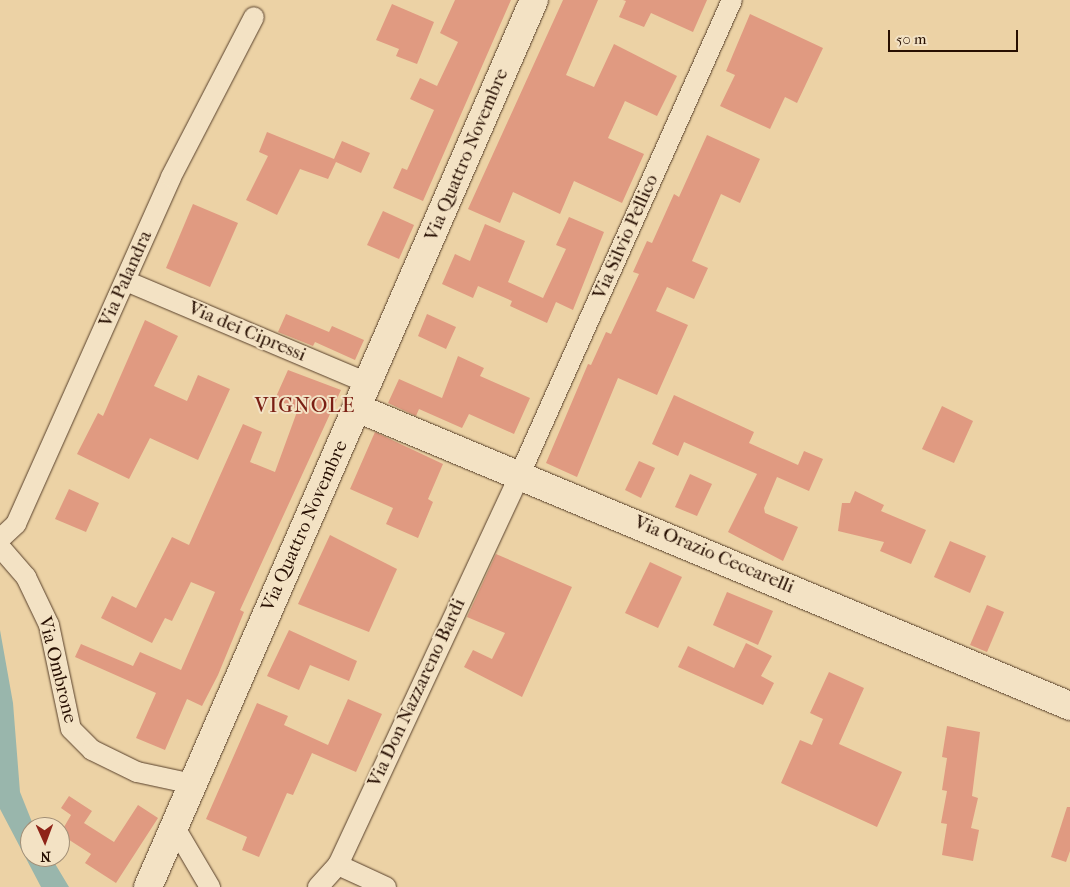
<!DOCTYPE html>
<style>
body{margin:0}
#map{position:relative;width:1070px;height:887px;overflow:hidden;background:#ecd2a5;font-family:"IM FELL French Canon",serif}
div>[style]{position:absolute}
.water>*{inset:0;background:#99b6ac}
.building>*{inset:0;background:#e09a81}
.roads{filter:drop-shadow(0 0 1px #58402b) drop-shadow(0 0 1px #58402b)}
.street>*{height:20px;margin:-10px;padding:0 10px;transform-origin:10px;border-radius:10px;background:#f3e2c4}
.secondary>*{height:28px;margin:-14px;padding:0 14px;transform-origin:14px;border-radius:14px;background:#f3e2c4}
span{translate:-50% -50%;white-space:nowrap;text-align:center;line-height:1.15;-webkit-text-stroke:4px #f3e2c4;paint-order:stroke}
.street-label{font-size:19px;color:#270f02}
.quarter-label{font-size:21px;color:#7a1f14;letter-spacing:1px}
.north{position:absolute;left:20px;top:817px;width:50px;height:50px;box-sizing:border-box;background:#f3e2c4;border:1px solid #a18e76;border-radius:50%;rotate:178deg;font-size:14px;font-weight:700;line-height:20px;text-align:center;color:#270f02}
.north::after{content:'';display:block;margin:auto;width:18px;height:22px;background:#8f2418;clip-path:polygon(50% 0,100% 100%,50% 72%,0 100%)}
.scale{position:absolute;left:888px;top:30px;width:130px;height:22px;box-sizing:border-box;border:2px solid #270f02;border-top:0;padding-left:6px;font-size:15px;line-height:18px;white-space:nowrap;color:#270f02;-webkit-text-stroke:4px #f3e2c4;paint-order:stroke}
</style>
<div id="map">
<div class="water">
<div style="clip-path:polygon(0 630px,13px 703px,20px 792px,34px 827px,30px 827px,30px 857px,51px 857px,69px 887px,41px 887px,0 809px)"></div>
</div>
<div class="building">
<div style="clip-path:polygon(455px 0,511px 0,423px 201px,393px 188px,402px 168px,407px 170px,434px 110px,410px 99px,420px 78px,437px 86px,458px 42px,440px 33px)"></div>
<div style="clip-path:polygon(563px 0,598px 0,566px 75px,594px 87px,614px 44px,677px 76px,657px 116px,625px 101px,608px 138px,644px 154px,622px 203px,574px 181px,560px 214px,513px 192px,500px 223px,468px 209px)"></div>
<div style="clip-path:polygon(623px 0,707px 0,693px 32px,651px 13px,644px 27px,619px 17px,626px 1px)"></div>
<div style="clip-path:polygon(392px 4px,434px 22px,417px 64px,396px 56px,399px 49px,376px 40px)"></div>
<div style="clip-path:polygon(750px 14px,823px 48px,797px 103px,785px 97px,770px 129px,720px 106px,735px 75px,726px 71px)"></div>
<div style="clip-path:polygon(267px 132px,334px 159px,342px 141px,370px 153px,361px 173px,336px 162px,328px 179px,300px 169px,277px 215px,246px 200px,268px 156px,259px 152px)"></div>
<div style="clip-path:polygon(707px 135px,760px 159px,740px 203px,721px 194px,692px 261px,708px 268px,694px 299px,667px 287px,656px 311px,688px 325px,657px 395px,618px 378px,577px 477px,546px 463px,588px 364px,591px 365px,606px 332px,611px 334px,639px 274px,633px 272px,647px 241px,652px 243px,674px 194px,679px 197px)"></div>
<div style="clip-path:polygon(193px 204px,238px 223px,210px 287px,166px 268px)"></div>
<div style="clip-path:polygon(383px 211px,414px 225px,399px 259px,367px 245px)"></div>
<div style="clip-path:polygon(569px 217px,604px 232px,573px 310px,556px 302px,547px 323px,510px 306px,512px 301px,478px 286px,473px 298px,442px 284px,455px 254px,470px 261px,485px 224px,525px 241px,508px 282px,543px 298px,566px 249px,556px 245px)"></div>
<div style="clip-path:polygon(286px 314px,329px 332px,332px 326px,364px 340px,355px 360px,315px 342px,313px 346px,278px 332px)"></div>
<div style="clip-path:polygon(427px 314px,456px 327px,446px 349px,418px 336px)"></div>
<div style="clip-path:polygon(145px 320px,178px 336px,154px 386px,187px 401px,198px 375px,230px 389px,198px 460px,150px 438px,129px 479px,77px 454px,98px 413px,103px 416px)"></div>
<div style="clip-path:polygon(458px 356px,484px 368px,480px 376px,530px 398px,514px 434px,469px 414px,462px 428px,419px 409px,416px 416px,388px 403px,399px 379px,442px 398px)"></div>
<div style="clip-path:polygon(288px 370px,341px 390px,240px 610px,244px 612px,218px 675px,202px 706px,187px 699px,165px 750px,136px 738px,156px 693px,75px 657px,81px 644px,133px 666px,140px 652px,181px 670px,215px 592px,191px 582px,172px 621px,165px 618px,152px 643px,101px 618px,112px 596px,136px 608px,172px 537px,189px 545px,243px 424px,262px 432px,250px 462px,275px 472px,298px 409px,275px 399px)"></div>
<div style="clip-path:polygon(674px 395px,754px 432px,749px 443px,798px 465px,804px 451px,823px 459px,809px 491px,777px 477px,764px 508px,765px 513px,798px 527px,783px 561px,728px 532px,757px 474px,684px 442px,678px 456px,652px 444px)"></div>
<div style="clip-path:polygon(942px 406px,973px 421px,954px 463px,922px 449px)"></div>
<div style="clip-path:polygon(375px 432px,443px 464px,428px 499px,433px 502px,418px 538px,386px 524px,393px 508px,350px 489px)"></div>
<div style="clip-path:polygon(639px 461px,655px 468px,641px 498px,625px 490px)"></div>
<div style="clip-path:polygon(690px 474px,712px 484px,697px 516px,675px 507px)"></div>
<div style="clip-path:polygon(69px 489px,99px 503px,86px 532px,55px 519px)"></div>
<div style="clip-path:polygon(855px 491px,884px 505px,881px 511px,926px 530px,911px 564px,880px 551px,884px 542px,838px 531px,842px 503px,850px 503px)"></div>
<div style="clip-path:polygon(330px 535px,397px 569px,369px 632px,298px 604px)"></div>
<div style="clip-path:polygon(950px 541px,986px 556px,970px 593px,934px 577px)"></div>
<div style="clip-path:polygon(496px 554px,572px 587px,522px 697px,464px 667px,473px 650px,492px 659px,505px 633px,467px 617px)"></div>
<div style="clip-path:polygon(650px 562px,682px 577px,658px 628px,625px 613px)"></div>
<div style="clip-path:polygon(727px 592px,773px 611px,758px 645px,713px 625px)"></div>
<div style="clip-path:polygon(987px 605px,1004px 612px,987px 652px,970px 645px)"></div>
<div style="clip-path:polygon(289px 630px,357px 661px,349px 681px,310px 665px,299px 690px,267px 676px)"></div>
<div style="clip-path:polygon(746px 643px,772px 656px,761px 676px,774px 683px,763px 705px,678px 667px,688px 646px,734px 668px)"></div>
<div style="clip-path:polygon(829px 672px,864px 688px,839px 744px,902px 772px,877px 827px,781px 783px,800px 740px,812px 745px,823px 719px,810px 713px)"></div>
<div style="clip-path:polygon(348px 699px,382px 714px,356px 772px,312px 753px,293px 795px,287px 793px,259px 857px,242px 850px,247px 837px,206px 819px,257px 703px,288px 716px,284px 725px,328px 745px)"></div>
<div style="clip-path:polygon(947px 726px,980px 732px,972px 796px,978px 798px,971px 828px,979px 830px,973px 861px,942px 855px,947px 824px,941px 823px,947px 791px,942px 790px,947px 758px,942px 757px)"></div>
<div style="clip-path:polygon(69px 796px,92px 811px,84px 823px,114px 842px,138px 805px,158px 818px,116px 883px,85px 863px,91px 854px,60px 834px,71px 815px,61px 808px)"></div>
<div style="clip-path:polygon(1067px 807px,1070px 807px,1070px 851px,1066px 862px,1051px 857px)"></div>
</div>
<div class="roads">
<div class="street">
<div style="left:126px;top:281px;width:263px;rotate:22.9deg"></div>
<div style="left:0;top:539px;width:22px;rotate:-43deg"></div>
<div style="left:16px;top:524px;width:380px;rotate:-65.9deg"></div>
<div style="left:171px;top:177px;width:180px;rotate:-62.6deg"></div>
<div style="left:0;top:547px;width:40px;rotate:49deg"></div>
<div style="left:26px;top:577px;width:53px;rotate:64.4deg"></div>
<div style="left:49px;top:625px;width:106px;rotate:78.1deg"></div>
<div style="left:71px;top:729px;width:30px;rotate:45deg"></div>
<div style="left:92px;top:750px;width:50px;rotate:26.1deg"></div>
<div style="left:137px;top:772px;width:57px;rotate:12.1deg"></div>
<div style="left:174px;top:826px;width:71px;rotate:59.5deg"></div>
<div style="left:318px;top:887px;width:30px;rotate:-48deg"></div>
<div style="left:386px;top:887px;width:53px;rotate:-155.4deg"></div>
<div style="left:338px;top:865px;width:431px;rotate:-65deg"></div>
<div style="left:520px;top:474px;width:519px;rotate:-65.9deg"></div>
</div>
<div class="secondary">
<div style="left:357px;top:408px;width:773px;rotate:22.68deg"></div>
<div style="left:148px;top:887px;width:967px;rotate:-66.48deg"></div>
</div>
</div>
<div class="street-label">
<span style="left:467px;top:155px;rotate:-67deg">Via Quattro Novembre</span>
<span style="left:626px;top:237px;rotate:-66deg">Via Silvio Pellico</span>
<span style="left:126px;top:279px;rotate:-66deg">Via Palandra</span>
<span style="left:247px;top:332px;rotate:23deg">Via dei Cipressi</span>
<span style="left:305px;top:526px;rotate:-66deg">Via Quattro Novembre</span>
<span style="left:714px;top:555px;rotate:23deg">Via Orazio Ceccarelli</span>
<span style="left:57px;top:670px;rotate:76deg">Via Ombrone</span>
<span style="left:417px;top:693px;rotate:-65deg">Via Don Nazzareno Bardi</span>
</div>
<div class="quarter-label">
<span style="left:305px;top:405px">VIGNOLE</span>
</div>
<div class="north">N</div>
<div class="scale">50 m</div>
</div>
